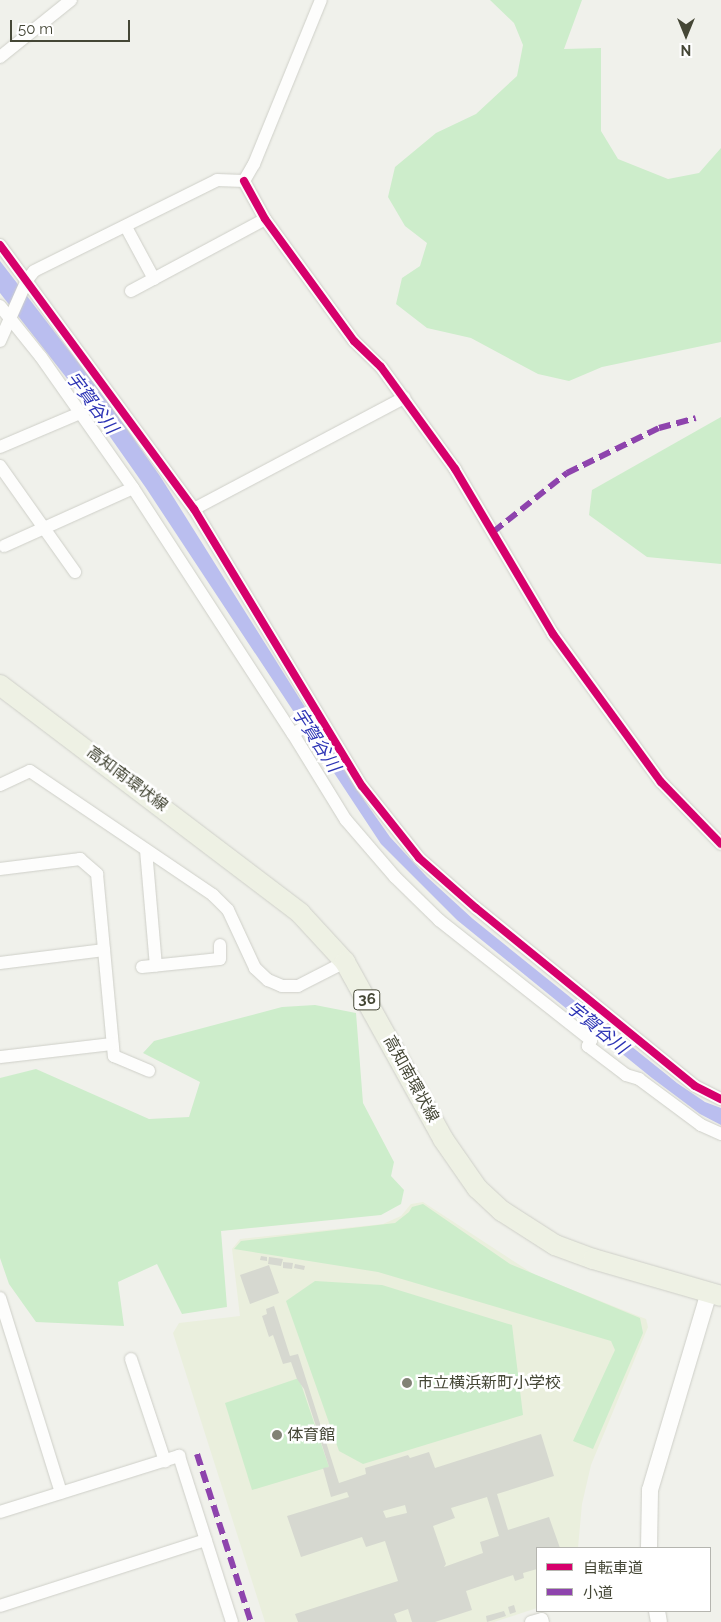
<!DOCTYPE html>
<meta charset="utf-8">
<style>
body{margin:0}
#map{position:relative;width:721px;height:1622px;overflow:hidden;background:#f0f1eb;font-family:Raleway,"Noto Sans JP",sans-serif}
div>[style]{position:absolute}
.education>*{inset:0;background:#eaefdd}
.green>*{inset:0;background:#cdedcb}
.water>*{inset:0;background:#babeef}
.building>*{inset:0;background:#d6d8d0}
.roads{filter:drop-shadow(0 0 1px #cecfc8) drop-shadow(0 0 1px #cecfc8)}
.minor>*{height:12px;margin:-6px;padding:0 6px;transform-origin:6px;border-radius:6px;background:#fdfdfc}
.tertiary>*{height:16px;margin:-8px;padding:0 8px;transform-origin:8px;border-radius:8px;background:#fdfdfc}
.primary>*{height:20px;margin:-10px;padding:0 10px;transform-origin:10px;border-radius:10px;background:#eef1e4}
.quiet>*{height:6px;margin-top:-3px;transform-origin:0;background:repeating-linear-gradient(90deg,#8e44ad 0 12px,transparent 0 18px)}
.cycleway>*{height:8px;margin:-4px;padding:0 4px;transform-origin:4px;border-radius:4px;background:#d6006c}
.dots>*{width:14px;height:14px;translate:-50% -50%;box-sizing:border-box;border:2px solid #fff;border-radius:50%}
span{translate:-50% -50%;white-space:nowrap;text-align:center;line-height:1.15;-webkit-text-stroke:5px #fff;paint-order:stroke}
.shield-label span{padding:1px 4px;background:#fff;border:1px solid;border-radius:4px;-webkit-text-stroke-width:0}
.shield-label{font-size:15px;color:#454736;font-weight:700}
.street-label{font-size:16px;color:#454736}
.poi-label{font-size:16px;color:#454736}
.left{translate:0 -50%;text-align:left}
.water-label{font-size:18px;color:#2d34b5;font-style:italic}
.legend{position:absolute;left:536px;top:1547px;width:175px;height:65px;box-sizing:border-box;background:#fff;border:1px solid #b5b5af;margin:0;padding:6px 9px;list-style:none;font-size:15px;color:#454736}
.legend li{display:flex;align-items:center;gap:10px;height:25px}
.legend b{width:25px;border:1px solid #b5b5af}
.north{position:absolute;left:661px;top:10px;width:50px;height:50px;-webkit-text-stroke:4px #fff;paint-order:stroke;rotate:180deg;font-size:14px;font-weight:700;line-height:20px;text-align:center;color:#454736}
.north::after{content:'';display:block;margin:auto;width:18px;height:22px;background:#454736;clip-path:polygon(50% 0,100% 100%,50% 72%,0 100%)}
.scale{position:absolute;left:10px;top:20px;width:120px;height:22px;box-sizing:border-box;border:2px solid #454736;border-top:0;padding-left:6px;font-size:15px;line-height:18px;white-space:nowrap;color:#454736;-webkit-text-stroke:4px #fff;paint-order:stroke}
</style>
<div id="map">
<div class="education">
<div style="clip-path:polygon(423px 1202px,535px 1275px,646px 1319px,648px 1327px,591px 1465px,582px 1504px,578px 1548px,537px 1548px,537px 1608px,494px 1622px,265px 1622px,173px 1333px,179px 1323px,240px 1316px,232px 1249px,240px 1239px,383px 1224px,401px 1216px,411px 1204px)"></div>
</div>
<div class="green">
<div style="clip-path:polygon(490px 0,582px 0,564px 49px,601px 48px,601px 131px,618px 159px,668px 179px,699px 173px,721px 148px,721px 342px,602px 367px,569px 381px,538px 374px,471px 338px,427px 328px,396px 304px,402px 278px,420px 266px,427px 243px,405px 226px,388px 197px,395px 167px,436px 133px,476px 114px,517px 76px,523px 45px,514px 23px)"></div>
<div style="clip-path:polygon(721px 417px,721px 564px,647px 557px,589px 515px,592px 490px)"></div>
<div style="clip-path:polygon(315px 1005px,356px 1013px,363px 1103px,394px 1162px,391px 1176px,404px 1190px,401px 1204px,381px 1215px,221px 1231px,227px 1307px,182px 1314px,157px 1264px,118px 1282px,124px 1326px,36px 1322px,9px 1284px,0 1258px,0 1078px,36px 1069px,149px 1119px,189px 1117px,200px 1082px,143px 1053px,154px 1041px,282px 1007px)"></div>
<div style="clip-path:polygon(423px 1204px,510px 1264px,640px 1318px,643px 1333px,593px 1449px,573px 1441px,615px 1350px,611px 1341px,378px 1272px,234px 1249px,241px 1241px,395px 1223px,409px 1212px,412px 1207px)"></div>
<div style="clip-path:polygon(315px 1281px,382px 1285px,512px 1325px,523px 1415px,363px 1464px,339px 1451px,286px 1301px)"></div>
<div style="clip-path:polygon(299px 1378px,329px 1467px,252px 1490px,225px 1403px)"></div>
</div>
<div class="water">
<div style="clip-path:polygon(0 261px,101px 392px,160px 476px,357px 790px,390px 837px,427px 877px,473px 919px,677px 1083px,705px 1102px,721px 1108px,721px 1125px,700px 1114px,652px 1078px,457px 920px,381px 844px,146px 488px,87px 404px,0 293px)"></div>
</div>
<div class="building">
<div style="clip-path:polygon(261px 1256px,267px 1257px,267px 1261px,260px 1260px)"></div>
<div style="clip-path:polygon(269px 1257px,283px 1259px,281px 1266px,268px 1264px)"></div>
<div style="clip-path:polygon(283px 1262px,293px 1263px,292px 1269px,283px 1268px)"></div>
<div style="clip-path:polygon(295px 1264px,305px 1266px,304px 1270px,294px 1268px)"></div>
<div style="clip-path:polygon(269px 1265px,279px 1293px,250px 1304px,240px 1275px)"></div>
<div style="clip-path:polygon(evenodd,274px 1306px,290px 1356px,298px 1354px,339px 1483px,366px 1474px,365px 1468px,408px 1455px,410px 1458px,429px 1452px,435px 1468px,541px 1434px,554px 1476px,497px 1494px,508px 1530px,549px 1517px,560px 1548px,537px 1548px,537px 1569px,523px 1573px,524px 1578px,515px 1581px,513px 1575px,466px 1591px,472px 1610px,435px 1622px,412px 1622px,408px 1609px,394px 1614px,397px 1622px,298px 1622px,295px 1614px,398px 1581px,385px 1541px,366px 1547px,362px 1537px,301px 1557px,287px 1516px,349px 1497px,347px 1492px,331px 1497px,323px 1468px,329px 1467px,304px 1389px,297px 1379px,291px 1362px,283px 1364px,273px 1335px,269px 1337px,262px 1316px,267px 1314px,266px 1309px,274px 1306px,487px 1497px,499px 1536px,480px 1542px,483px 1553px,444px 1567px,446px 1564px,433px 1526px,455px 1518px,451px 1508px,487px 1497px,274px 1306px,405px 1505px,407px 1513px,386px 1518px,383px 1511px,405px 1505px)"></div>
<div style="clip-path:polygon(514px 1605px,516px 1612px,510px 1614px,508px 1607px)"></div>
<div style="clip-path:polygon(504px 1611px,506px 1616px,487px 1622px,486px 1616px)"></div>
</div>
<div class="roads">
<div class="minor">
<div style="left:0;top:57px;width:91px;rotate:-38.8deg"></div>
<div style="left:244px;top:181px;width:43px;rotate:61.1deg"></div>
<div style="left:265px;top:219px;width:151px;rotate:53.9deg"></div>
<div style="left:354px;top:341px;width:37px;rotate:44deg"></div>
<div style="left:381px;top:367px;width:126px;rotate:54deg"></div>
<div style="left:455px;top:469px;width:192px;rotate:59.3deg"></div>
<div style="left:553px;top:634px;width:183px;rotate:53.9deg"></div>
<div style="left:661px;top:782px;width:86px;rotate:45.9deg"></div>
<div style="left:244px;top:181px;width:20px;rotate:-60deg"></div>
<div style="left:254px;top:164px;width:177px;rotate:-67.8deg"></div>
<div style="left:126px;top:227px;width:59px;rotate:61.7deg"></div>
<div style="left:0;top:245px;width:328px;rotate:53.7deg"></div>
<div style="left:194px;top:509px;width:324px;rotate:58.8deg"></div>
<div style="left:362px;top:786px;width:92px;rotate:51.6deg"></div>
<div style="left:419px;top:858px;width:76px;rotate:41.3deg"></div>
<div style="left:476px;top:908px;width:282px;rotate:39.1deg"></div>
<div style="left:695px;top:1086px;width:29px;rotate:27deg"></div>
<div style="left:131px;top:291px;width:152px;rotate:-28.2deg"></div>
<div style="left:0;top:306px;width:65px;rotate:51.2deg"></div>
<div style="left:41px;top:357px;width:160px;rotate:54.9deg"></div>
<div style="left:133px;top:488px;width:293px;rotate:57deg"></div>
<div style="left:293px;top:734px;width:31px;rotate:-32deg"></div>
<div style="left:0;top:341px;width:67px;rotate:-66.1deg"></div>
<div style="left:27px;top:280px;width:11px;rotate:-52deg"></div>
<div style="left:34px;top:271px;width:204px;rotate:-26.4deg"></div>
<div style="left:217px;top:180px;width:27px;rotate:2deg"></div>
<div style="left:0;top:447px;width:87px;rotate:-23deg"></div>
<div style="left:0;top:466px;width:130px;rotate:54.7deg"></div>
<div style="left:194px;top:509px;width:238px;rotate:-27.9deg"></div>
<div style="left:4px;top:546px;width:141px;rotate:-24.2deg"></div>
<div style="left:293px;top:734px;width:101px;rotate:58.4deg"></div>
<div style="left:346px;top:820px;width:75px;rotate:49.3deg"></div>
<div style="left:395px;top:877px;width:62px;rotate:44.3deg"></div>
<div style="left:439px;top:920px;width:194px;rotate:38.3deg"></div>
<div style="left:591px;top:1040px;width:7px;rotate:117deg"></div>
<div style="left:588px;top:1046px;width:48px;rotate:37.3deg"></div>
<div style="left:626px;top:1075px;width:14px;rotate:17deg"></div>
<div style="left:639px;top:1079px;width:77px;rotate:36.6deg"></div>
<div style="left:701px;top:1125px;width:22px;rotate:24deg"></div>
<div style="left:0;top:785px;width:33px;rotate:-25deg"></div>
<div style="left:30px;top:771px;width:221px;rotate:34.1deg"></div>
<div style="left:213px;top:895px;width:21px;rotate:45deg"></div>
<div style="left:228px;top:910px;width:64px;rotate:65deg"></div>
<div style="left:255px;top:968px;width:18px;rotate:43deg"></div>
<div style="left:268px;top:980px;width:15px;rotate:23deg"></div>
<div style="left:282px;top:986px;width:16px"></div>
<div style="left:298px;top:986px;width:53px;rotate:-27.1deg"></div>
<div style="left:146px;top:850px;width:116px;rotate:85.1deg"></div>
<div style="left:0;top:869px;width:81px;rotate:-7.1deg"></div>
<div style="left:80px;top:859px;width:23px;rotate:41deg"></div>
<div style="left:97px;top:874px;width:183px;rotate:84.7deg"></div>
<div style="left:114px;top:1056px;width:38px;rotate:23deg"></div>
<div style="left:0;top:963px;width:105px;rotate:-7.1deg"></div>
<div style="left:142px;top:967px;width:78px;rotate:-5.9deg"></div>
<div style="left:220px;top:959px;width:14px;rotate:-90deg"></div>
<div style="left:0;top:1057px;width:113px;rotate:-6.6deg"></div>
<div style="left:0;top:1298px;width:204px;rotate:72.6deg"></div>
<div style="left:131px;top:1359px;width:108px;rotate:71.6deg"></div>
<div style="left:0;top:1512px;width:188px;rotate:-17.4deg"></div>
<div style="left:179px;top:1456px;width:174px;rotate:72.3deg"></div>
<div style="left:0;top:1606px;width:216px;rotate:-17.8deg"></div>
<div style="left:531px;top:1622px;width:11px;rotate:-15deg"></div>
<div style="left:542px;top:1619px;width:3px;rotate:72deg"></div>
</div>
<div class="tertiary">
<div style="left:649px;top:1548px;width:58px;rotate:-89deg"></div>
<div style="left:650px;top:1490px;width:207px;rotate:-73.4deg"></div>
<div style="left:657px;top:1611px;width:11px;rotate:80deg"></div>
</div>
<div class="primary">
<div style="left:0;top:685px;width:377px;rotate:37.2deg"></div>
<div style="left:300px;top:913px;width:67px;rotate:47.4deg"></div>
<div style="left:345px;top:962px;width:202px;rotate:61deg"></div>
<div style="left:443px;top:1139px;width:60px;rotate:55.2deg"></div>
<div style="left:477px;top:1188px;width:34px;rotate:43deg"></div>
<div style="left:502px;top:1211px;width:63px;rotate:32.7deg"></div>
<div style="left:555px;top:1245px;width:40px;rotate:20.2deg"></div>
<div style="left:593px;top:1259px;width:133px;rotate:16.1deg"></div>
</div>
</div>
<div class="quiet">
<div style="left:493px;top:532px;width:95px;rotate:-38.6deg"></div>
<div style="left:567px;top:473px;width:102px;rotate:-26.1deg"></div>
<div style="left:659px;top:428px;width:38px;rotate:-15deg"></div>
<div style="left:197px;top:1454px;width:176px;rotate:72.2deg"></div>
</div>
<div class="cycleway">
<div style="left:244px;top:181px;width:43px;rotate:61.1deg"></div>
<div style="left:265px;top:219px;width:151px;rotate:53.9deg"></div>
<div style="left:354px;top:341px;width:37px;rotate:44deg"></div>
<div style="left:381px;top:367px;width:126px;rotate:54deg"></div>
<div style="left:455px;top:469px;width:192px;rotate:59.3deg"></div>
<div style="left:553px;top:634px;width:183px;rotate:53.9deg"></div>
<div style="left:661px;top:782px;width:86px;rotate:45.9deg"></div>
<div style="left:0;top:245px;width:328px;rotate:53.7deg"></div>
<div style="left:194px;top:509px;width:324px;rotate:58.8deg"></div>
<div style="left:362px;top:786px;width:92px;rotate:51.6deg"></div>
<div style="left:419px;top:858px;width:76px;rotate:41.3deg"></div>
<div style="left:476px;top:908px;width:282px;rotate:39.1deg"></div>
<div style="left:695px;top:1086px;width:29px;rotate:27deg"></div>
</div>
<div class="dots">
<div style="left:407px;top:1383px;background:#818275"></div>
<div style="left:277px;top:1435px;background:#818275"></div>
</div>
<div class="shield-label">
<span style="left:367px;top:1000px">36</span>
</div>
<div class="street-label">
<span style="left:127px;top:779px;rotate:37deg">高知南環状線</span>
<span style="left:411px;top:1079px;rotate:61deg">高知南環状線</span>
</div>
<div class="poi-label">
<span class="left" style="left:417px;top:1383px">市立横浜新町小学校</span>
<span class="left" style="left:287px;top:1435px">体育館</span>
</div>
<div class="water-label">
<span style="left:92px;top:403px;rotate:53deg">宇賀谷川</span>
<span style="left:316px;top:740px;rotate:57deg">宇賀谷川</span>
<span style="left:597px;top:1028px;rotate:39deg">宇賀谷川</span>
</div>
<ul class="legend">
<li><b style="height:6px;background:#d6006c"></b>自転車道</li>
<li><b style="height:6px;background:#8e44ad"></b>小道</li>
</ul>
<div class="north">N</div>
<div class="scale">50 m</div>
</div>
